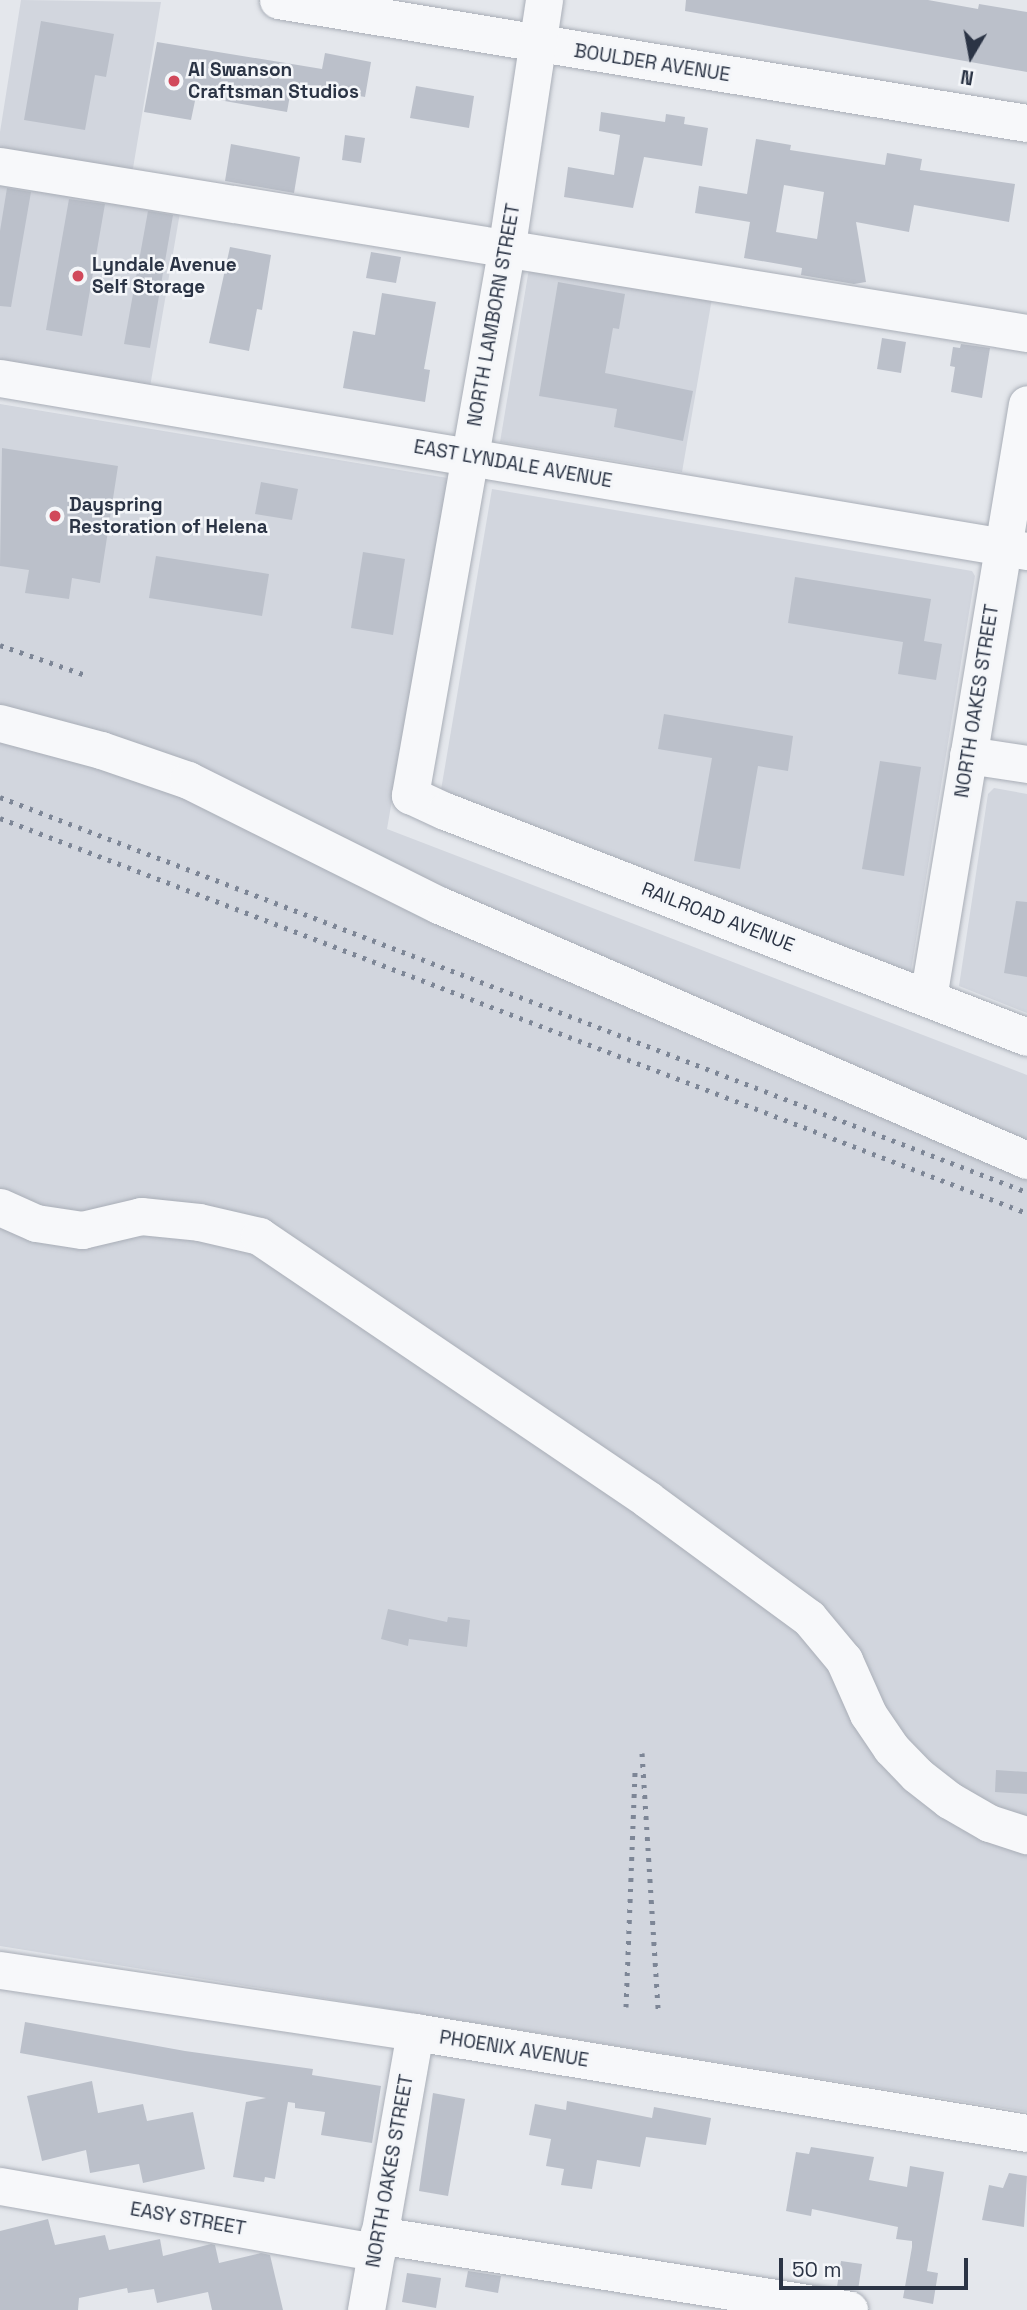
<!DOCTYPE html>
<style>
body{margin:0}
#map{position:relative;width:1027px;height:2310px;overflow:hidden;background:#e4e7ec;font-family:"Space Grotesk",sans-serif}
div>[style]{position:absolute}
.built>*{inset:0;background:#d2d6de}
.building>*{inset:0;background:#bbc0ca}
.roads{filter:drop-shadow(0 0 2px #a9aeb7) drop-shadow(0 0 2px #a9aeb7)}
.minor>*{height:37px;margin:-18.5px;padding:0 18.5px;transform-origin:18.5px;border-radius:18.5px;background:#f7f8fa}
.rail>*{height:5px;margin-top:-2.5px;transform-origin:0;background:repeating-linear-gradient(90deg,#7d8696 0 3.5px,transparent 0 10.5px)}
.dots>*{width:19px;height:19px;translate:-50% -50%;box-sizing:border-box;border:4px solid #f4f6f9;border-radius:50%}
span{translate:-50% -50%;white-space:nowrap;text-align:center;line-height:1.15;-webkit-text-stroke:5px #f4f6f9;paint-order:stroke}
.street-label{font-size:19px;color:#2b3445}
.poi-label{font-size:19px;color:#2b3445;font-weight:700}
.left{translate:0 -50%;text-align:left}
.north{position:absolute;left:936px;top:21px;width:70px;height:70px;-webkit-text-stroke:5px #f4f6f9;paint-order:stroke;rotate:190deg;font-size:19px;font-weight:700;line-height:28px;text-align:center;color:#2b3445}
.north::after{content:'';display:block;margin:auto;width:24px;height:32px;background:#2b3445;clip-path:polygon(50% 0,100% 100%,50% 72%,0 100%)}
.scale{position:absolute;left:779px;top:2258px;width:189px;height:32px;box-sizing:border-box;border:4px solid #2b3445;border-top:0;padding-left:9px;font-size:21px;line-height:24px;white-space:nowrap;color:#2b3445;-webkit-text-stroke:5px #f4f6f9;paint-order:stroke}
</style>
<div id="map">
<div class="built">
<div style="clip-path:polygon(21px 0,161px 2px,130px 186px,183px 195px,150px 387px,0 362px,0 132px)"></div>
<div style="clip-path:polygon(532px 251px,715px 281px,682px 472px,500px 442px)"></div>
<div style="clip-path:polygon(0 404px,448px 478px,387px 829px,1027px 1075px,1027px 2112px,0 1946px)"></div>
<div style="clip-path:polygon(492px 489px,972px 571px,975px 576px,910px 977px,440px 796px)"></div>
<div style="clip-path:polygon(994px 788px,1027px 794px,1027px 1013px,959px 986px,988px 794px)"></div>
</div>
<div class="building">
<div style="clip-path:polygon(686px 0,928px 0,978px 9px,979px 4px,1027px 12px,1027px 72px,685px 11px)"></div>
<div style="clip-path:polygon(41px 21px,114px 34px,106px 77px,95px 75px,85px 130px,24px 120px)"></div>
<div style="clip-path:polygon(157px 42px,322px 69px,325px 53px,371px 62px,365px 97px,292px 84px,287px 112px,196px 96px,191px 120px,144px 112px)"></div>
<div style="clip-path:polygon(416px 86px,474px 96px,469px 128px,410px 118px)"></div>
<div style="clip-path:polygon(601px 112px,665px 122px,666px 114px,685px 117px,684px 124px,708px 128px,702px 166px,644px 157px,633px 208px,564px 197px,568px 167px,614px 175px,620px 135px,599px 131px)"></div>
<div style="clip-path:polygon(345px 135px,365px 138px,361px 163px,342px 160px)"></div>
<div style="clip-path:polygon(evenodd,756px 139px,791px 145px,790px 150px,885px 165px,887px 153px,922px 159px,920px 170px,1015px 184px,1009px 222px,914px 205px,909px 232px,856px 222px,866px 282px,854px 284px,801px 275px,802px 268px,744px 258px,750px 222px,695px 213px,699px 186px,747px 194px,756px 139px,784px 185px,824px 192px,817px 239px,776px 232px,784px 185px)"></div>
<div style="clip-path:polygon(231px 144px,300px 157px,294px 193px,225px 181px)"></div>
<div style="clip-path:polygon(7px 188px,31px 192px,11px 307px,0 306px,0 231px)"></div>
<div style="clip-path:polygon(69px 199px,105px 204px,82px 336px,46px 330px)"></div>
<div style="clip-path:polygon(148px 211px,173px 215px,150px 348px,124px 344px)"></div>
<div style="clip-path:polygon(230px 247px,271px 255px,262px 310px,257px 309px,249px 351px,209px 343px)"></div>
<div style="clip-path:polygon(371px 252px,401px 257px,396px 283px,366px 278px)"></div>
<div style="clip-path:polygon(558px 282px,625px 294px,619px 329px,613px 328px,605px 373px,693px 391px,683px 441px,614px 427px,617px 409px,539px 396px)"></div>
<div style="clip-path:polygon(382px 293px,436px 302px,424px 369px,430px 370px,425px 402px,343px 388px,353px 331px,375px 335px)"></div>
<div style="clip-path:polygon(882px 338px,906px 342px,901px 373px,877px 369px)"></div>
<div style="clip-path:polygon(961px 344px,990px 348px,982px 398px,951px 392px,955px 367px,950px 366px,953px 347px,960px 348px)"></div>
<div style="clip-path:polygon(2px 448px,118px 466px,100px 583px,72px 578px,69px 599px,25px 593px,29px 570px,0 566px)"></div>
<div style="clip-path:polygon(261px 482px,298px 489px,292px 520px,255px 514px)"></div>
<div style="clip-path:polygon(363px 552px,405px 559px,393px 635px,351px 628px)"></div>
<div style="clip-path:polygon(156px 556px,269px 574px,262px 616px,149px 598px)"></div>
<div style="clip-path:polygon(795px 577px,931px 599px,924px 641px,942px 644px,936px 680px,898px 674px,903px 642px,788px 623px)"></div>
<div style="clip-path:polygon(664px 714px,793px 736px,788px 771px,758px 766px,740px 869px,694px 861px,712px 758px,658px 749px)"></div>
<div style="clip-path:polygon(880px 761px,921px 767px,904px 876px,862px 869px)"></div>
<div style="clip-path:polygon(1016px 901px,1027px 902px,1027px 977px,1004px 973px)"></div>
<div style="clip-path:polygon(388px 1609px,447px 1622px,448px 1617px,470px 1620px,467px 1647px,409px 1639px,408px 1646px,381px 1639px)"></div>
<div style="clip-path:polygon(996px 1770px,1027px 1772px,1027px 1794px,995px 1792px)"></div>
<div style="clip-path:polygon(25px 2022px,185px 2051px,313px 2069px,312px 2075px,381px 2086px,372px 2143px,321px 2135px,325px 2112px,295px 2108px,295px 2103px,288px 2102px,275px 2179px,265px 2177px,264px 2182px,233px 2177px,246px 2102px,266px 2098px,20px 2053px)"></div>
<div style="clip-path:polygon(92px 2081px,98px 2113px,143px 2104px,147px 2121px,193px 2112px,205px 2169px,143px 2183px,139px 2164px,90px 2173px,86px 2150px,42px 2161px,27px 2096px)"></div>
<div style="clip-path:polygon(433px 2093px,465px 2099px,448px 2196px,419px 2191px)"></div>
<div style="clip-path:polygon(567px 2101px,652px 2118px,654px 2107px,711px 2118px,706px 2145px,646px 2137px,640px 2167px,597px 2160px,592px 2189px,561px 2185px,564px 2169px,546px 2166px,551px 2139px,529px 2135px,535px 2104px,566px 2110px)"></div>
<div style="clip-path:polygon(811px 2147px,874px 2157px,869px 2180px,907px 2187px,910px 2166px,944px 2172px,927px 2271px,938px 2273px,933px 2304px,903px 2298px,912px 2247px,912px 2241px,896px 2239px,898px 2227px,812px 2209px,811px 2216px,786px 2211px,796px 2152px,809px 2154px)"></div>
<div style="clip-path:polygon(1009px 2173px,1027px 2176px,1024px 2227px,982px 2220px,989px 2185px,1003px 2188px)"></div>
<div style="clip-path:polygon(48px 2219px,55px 2245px,105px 2235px,109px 2250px,160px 2239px,163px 2256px,211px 2244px,215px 2245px,219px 2263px,261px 2253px,270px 2255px,283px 2310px,212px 2310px,208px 2292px,157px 2303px,154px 2289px,128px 2293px,127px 2288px,79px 2298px,78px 2310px,0 2310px,0 2231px)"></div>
<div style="clip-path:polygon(841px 2261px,862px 2264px,858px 2290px,837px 2287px)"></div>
<div style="clip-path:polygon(468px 2271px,501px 2276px,498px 2293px,465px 2287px)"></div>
<div style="clip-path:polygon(407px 2273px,441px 2278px,436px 2308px,402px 2302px)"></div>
</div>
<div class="roads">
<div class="minor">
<div style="left:278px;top:0;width:759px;rotate:9.33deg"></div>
<div style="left:544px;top:0;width:249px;rotate:98.6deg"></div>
<div style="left:507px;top:246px;width:558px;rotate:100.02deg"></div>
<div style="left:410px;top:795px;width:38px;rotate:25deg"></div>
<div style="left:445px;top:811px;width:624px;rotate:21.22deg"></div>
<div style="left:0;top:166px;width:1040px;rotate:9.24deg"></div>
<div style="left:0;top:378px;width:1041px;rotate:9.56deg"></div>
<div style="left:0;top:723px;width:105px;rotate:15deg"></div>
<div style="left:101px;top:750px;width:92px;rotate:19deg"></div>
<div style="left:188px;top:780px;width:280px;rotate:26.5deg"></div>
<div style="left:439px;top:905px;width:641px;rotate:23.45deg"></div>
<div style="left:968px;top:755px;width:60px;rotate:8.7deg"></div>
<div style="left:928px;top:998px;width:602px;rotate:-80.54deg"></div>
<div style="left:0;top:1207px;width:39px;rotate:24deg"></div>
<div style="left:36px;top:1223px;width:47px;rotate:8.7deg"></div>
<div style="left:82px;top:1230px;width:61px;rotate:-13.3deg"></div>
<div style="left:141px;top:1216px;width:58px;rotate:5.9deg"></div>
<div style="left:199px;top:1222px;width:62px;rotate:13.1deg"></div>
<div style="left:259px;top:1236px;width:469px;rotate:34.1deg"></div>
<div style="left:647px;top:1499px;width:201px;rotate:36.3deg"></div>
<div style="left:809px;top:1618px;width:55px;rotate:50.2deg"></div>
<div style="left:844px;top:1660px;width:59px;rotate:66deg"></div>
<div style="left:868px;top:1714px;width:41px;rotate:55.9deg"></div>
<div style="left:891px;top:1748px;width:37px;rotate:46deg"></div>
<div style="left:917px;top:1775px;width:41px;rotate:38deg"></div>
<div style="left:949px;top:1800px;width:46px;rotate:29.9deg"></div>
<div style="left:989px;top:1823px;width:40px;rotate:18deg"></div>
<div style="left:0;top:1970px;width:420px;rotate:8.5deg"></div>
<div style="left:415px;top:2032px;width:620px;rotate:9.37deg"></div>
<div style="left:0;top:2186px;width:382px;rotate:10deg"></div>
<div style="left:378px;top:2235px;width:477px;rotate:9deg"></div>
<div style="left:366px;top:2310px;width:282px;rotate:-80deg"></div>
</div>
</div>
<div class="rail">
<div style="left:0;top:645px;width:88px;rotate:19.3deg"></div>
<div style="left:0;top:797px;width:1100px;rotate:21.04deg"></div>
<div style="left:0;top:818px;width:1100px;rotate:21.04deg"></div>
<div style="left:642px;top:1753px;width:256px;rotate:86.4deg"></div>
<div style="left:626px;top:2007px;width:239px;rotate:-87.8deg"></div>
</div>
<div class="dots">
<div style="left:174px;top:81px;background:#d1495b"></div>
<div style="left:78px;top:276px;background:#d1495b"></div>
<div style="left:55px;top:516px;background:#d1495b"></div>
</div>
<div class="street-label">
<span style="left:652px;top:63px;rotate:9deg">BOULDER AVENUE</span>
<span style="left:494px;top:315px;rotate:-80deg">NORTH LAMBORN STREET</span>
<span style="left:513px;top:464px;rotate:10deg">EAST LYNDALE AVENUE</span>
<span style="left:977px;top:701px;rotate:-81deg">NORTH OAKES STREET</span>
<span style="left:718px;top:917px;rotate:21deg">RAILROAD AVENUE</span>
<span style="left:514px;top:2049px;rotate:9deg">PHOENIX AVENUE</span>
<span style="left:390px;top:2171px;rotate:-80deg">NORTH OAKES STREET</span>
<span style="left:188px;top:2219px;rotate:10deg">EASY STREET</span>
</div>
<div class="poi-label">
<span class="left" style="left:188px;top:81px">Al Swanson<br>Craftsman Studios</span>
<span class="left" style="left:92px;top:276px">Lyndale Avenue<br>Self Storage</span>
<span class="left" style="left:69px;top:516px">Dayspring<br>Restoration of Helena</span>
</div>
<div class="north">N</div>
<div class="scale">50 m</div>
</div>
